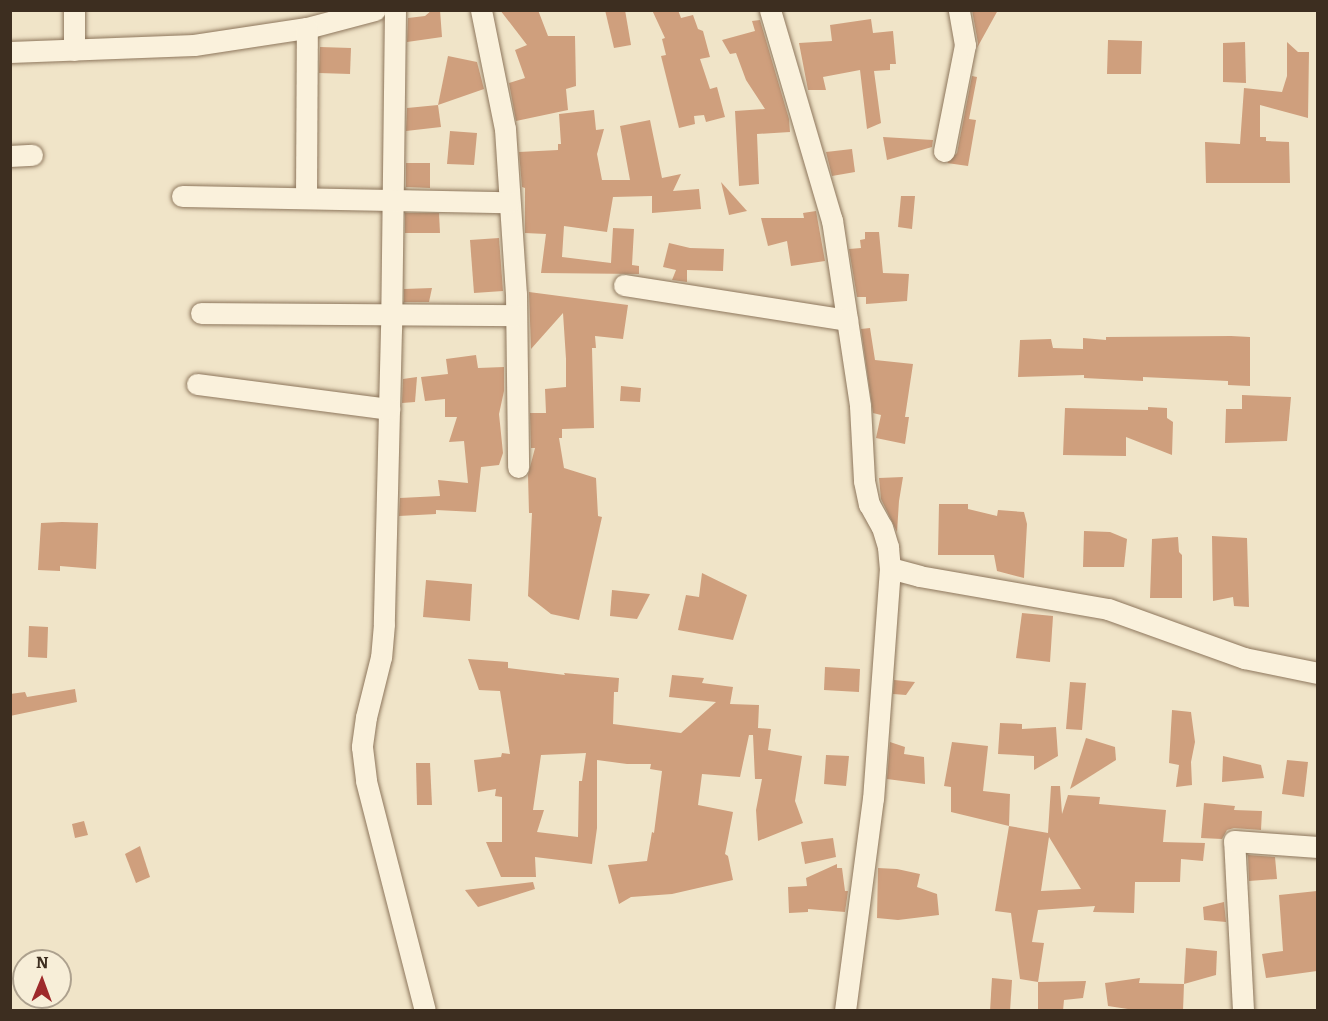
<!DOCTYPE html>
<style>
body{margin:0}
#map{position:relative;width:1328px;height:1021px;overflow:hidden;background:#f0e4c8;font-family:Bitter,serif}
div>[style]{position:absolute}
.building>*{inset:0;background:#cf9f7d}
.roads{filter:drop-shadow(0 0 2px #8d765c) drop-shadow(0 0 2px #8d765c)}
.minor>*{height:21px;margin:-10.5px;padding:0 10.5px;transform-origin:10.5px;border-radius:10.5px;background:#faf1dc}
span{translate:-50% -50%;white-space:nowrap;text-align:center;line-height:1.15;-webkit-text-stroke:4.5px #f7eed8;paint-order:stroke}
.frame{position:absolute;inset:0;border:12px solid #3d2e20;pointer-events:none}
.north{position:absolute;left:12px;top:949px;width:60px;height:60px;box-sizing:border-box;background:#f7eed8;border:2px solid #ada18e;border-radius:50%;rotate:1deg;font-size:16px;font-weight:700;line-height:24px;text-align:center;color:#3d2e20}
.north::after{content:'';display:block;margin:auto;width:21px;height:27px;background:#9e2a2b;clip-path:polygon(50% 0,100% 100%,50% 72%,0 100%)}
</style>
<div id="map">
<div class="building">
<div style="clip-path:polygon(432px 10px,440px 10px,442px 37px,407px 42px,408px 18px,425px 16px)"></div>
<div style="clip-path:polygon(500px 10px,538px 10px,548px 36px,575px 36px,576px 86px,566px 89px,568px 110px,516px 121px,509px 83px,525px 78px,515px 50px,527px 45px)"></div>
<div style="clip-path:polygon(605px 10px,625px 10px,631px 45px,614px 48px)"></div>
<div style="clip-path:polygon(652px 10px,678px 10px,681px 18px,693px 15px,698px 29px,703px 31px,710px 57px,700px 59px,710px 89px,717px 87px,725px 117px,706px 122px,704px 115px,694px 116px,695px 124px,679px 128px,661px 56px,666px 55px,662px 39px,665px 38px)"></div>
<div style="clip-path:polygon(972px 10px,998px 10px,977px 48px,978px 43px)"></div>
<div style="clip-path:polygon(871px 19px,873px 33px,893px 31px,896px 64px,890px 64px,890px 70px,874px 71px,881px 123px,867px 129px,860px 70px,823px 77px,826px 90px,808px 90px,799px 43px,832px 41px,830px 25px)"></div>
<div style="clip-path:polygon(760px 20px,789px 119px,790px 132px,757px 134px,759px 184px,739px 186px,735px 111px,765px 109px,746px 80px,736px 53px,730px 54px,722px 40px,755px 31px,752px 21px)"></div>
<div style="clip-path:polygon(1108px 40px,1142px 41px,1141px 74px,1107px 74px)"></div>
<div style="clip-path:polygon(1245px 42px,1246px 83px,1223px 82px,1223px 43px)"></div>
<div style="clip-path:polygon(1287px 42px,1298px 52px,1309px 52px,1308px 118px,1260px 105px,1260px 137px,1266px 137px,1266px 141px,1289px 142px,1290px 183px,1206px 183px,1205px 142px,1240px 144px,1244px 88px,1282px 92px,1287px 76px)"></div>
<div style="clip-path:polygon(320px 47px,351px 48px,350px 74px,319px 73px)"></div>
<div style="clip-path:polygon(448px 56px,477px 62px,484px 89px,438px 105px)"></div>
<div style="clip-path:polygon(972px 76px,977px 77px,969px 119px,976px 120px,968px 166px,947px 163px,957px 153px)"></div>
<div style="clip-path:polygon(438px 105px,441px 127px,406px 131px,407px 108px)"></div>
<div style="clip-path:polygon(594px 110px,596px 130px,604px 129px,597px 154px,602px 180px,630px 180px,620px 126px,650px 120px,662px 178px,681px 174px,673px 191px,699px 189px,701px 209px,652px 213px,652px 196px,613px 197px,607px 232px,564px 226px,562px 257px,611px 263px,613px 228px,634px 229px,632px 265px,639px 266px,639px 274px,541px 273px,546px 234px,525px 233px,525px 188px,522px 187px,519px 152px,558px 150px,558px 144px,561px 144px,559px 114px)"></div>
<div style="clip-path:polygon(450px 131px,477px 133px,474px 165px,447px 164px)"></div>
<div style="clip-path:polygon(883px 137px,933px 140px,932px 147px,887px 160px)"></div>
<div style="clip-path:polygon(852px 149px,855px 172px,832px 176px,826px 152px)"></div>
<div style="clip-path:polygon(406px 163px,430px 163px,430px 188px,406px 187px)"></div>
<div style="clip-path:polygon(721px 182px,747px 211px,729px 215px)"></div>
<div style="clip-path:polygon(901px 196px,915px 196px,912px 229px,898px 227px)"></div>
<div style="clip-path:polygon(816px 211px,825px 261px,791px 266px,787px 241px,768px 246px,761px 218px,804px 218px,803px 213px)"></div>
<div style="clip-path:polygon(405px 213px,439px 213px,440px 233px,405px 233px)"></div>
<div style="clip-path:polygon(865px 232px,879px 232px,883px 273px,909px 274px,907px 301px,866px 304px,866px 297px,857px 297px,849px 249px,861px 248px,860px 240px,865px 239px)"></div>
<div style="clip-path:polygon(499px 238px,503px 291px,474px 293px,470px 240px)"></div>
<div style="clip-path:polygon(669px 243px,690px 248px,724px 249px,723px 271px,687px 270px,687px 282px,672px 280px,676px 270px,663px 267px)"></div>
<div style="clip-path:polygon(432px 288px,429px 302px,404px 302px,404px 289px)"></div>
<div style="clip-path:polygon(529px 292px,628px 305px,623px 339px,595px 336px,596px 348px,592px 348px,594px 428px,562px 429px,562px 438px,559px 438px,564px 468px,596px 478px,598px 516px,602px 517px,579px 620px,551px 614px,528px 596px,532px 513px,529px 513px,528px 475px,535px 448px,531px 448px,530px 413px,546px 413px,545px 389px,566px 387px,566px 359px,563px 313px,531px 349px)"></div>
<div style="clip-path:polygon(870px 328px,875px 360px,913px 364px,905px 417px,909px 417px,905px 444px,876px 438px,881px 415px,873px 413px,861px 329px)"></div>
<div style="clip-path:polygon(1231px 336px,1250px 337px,1250px 386px,1228px 385px,1228px 381px,1143px 377px,1143px 381px,1084px 378px,1084px 375px,1018px 377px,1020px 340px,1051px 339px,1053px 348px,1083px 349px,1083px 338px,1106px 340px,1106px 337px)"></div>
<div style="clip-path:polygon(476px 355px,478px 368px,504px 367px,504px 391px,499px 414px,503px 453px,499px 465px,481px 467px,476px 512px,436px 510px,436px 514px,399px 516px,400px 498px,440px 496px,438px 480px,468px 483px,464px 441px,449px 442px,457px 417px,445px 417px,445px 399px,425px 401px,421px 377px,448px 374px,446px 359px)"></div>
<div style="clip-path:polygon(417px 377px,415px 402px,402px 403px,403px 379px)"></div>
<div style="clip-path:polygon(621px 386px,641px 388px,640px 402px,620px 401px)"></div>
<div style="clip-path:polygon(1242px 395px,1291px 397px,1287px 441px,1225px 443px,1226px 409px,1242px 409px)"></div>
<div style="clip-path:polygon(1148px 407px,1167px 408px,1167px 418px,1173px 422px,1172px 455px,1126px 437px,1126px 456px,1063px 455px,1065px 408px,1148px 410px)"></div>
<div style="clip-path:polygon(903px 477px,899px 501px,897px 532px,881px 499px,879px 478px)"></div>
<div style="clip-path:polygon(939px 504px,968px 504px,968px 509px,997px 516px,998px 510px,1024px 512px,1027px 524px,1024px 578px,997px 571px,994px 555px,938px 555px)"></div>
<div style="clip-path:polygon(62px 522px,98px 523px,96px 569px,60px 566px,60px 571px,38px 570px,41px 523px)"></div>
<div style="clip-path:polygon(1084px 531px,1110px 532px,1127px 539px,1124px 567px,1083px 567px)"></div>
<div style="clip-path:polygon(1212px 536px,1247px 538px,1249px 607px,1234px 606px,1233px 597px,1213px 601px)"></div>
<div style="clip-path:polygon(1178px 537px,1179px 552px,1182px 555px,1182px 598px,1150px 598px,1152px 539px)"></div>
<div style="clip-path:polygon(702px 573px,747px 595px,733px 640px,678px 630px,686px 595px,699px 597px)"></div>
<div style="clip-path:polygon(426px 580px,472px 584px,470px 621px,423px 617px)"></div>
<div style="clip-path:polygon(612px 590px,650px 594px,637px 619px,610px 616px)"></div>
<div style="clip-path:polygon(1022px 613px,1053px 616px,1050px 662px,1016px 658px)"></div>
<div style="clip-path:polygon(29px 626px,48px 627px,47px 658px,28px 657px)"></div>
<div style="clip-path:polygon(evenodd,468px 659px,508px 662px,508px 668px,565px 675px,564px 673px,619px 678px,618px 692px,614px 692px,613px 724px,681px 733px,716px 702px,669px 697px,672px 675px,704px 678px,702px 683px,733px 687px,730px 704px,759px 705px,758px 728px,771px 729px,768px 750px,802px 756px,795px 801px,803px 823px,758px 841px,756px 810px,762px 779px,755px 779px,753px 735px,749px 735px,740px 777px,702px 774px,698px 805px,733px 812px,725px 854px,728px 856px,733px 880px,672px 894px,631px 897px,619px 904px,608px 865px,647px 861px,652px 832px,654px 833px,662px 771px,650px 769px,651px 764px,627px 764px,597px 760px,597px 828px,592px 864px,535px 857px,536px 877px,501px 877px,486px 842px,502px 842px,502px 797px,495px 796px,496px 789px,478px 792px,474px 760px,501px 757px,502px 753px,510px 754px,500px 691px,479px 690px,468px 659px,586px 753px,582px 781px,579px 781px,578px 837px,537px 832px,544px 810px,533px 810px,541px 755px,586px 753px)"></div>
<div style="clip-path:polygon(825px 667px,860px 669px,859px 692px,824px 690px)"></div>
<div style="clip-path:polygon(894px 680px,915px 682px,906px 695px,893px 694px)"></div>
<div style="clip-path:polygon(1070px 682px,1086px 683px,1082px 730px,1066px 729px)"></div>
<div style="clip-path:polygon(75px 689px,77px 702px,10px 716px,10px 694px,25px 692px,27px 697px)"></div>
<div style="clip-path:polygon(1172px 710px,1191px 712px,1195px 742px,1191px 762px,1192px 785px,1176px 787px,1179px 765px,1169px 763px)"></div>
<div style="clip-path:polygon(1000px 723px,1022px 724px,1022px 729px,1056px 727px,1058px 756px,1034px 770px,1034px 756px,998px 754px)"></div>
<div style="clip-path:polygon(1086px 738px,1115px 747px,1116px 760px,1070px 789px)"></div>
<div style="clip-path:polygon(890px 742px,905px 747px,904px 754px,924px 757px,925px 784px,887px 779px)"></div>
<div style="clip-path:polygon(952px 742px,988px 746px,983px 791px,1010px 794px,1009px 826px,951px 812px,951px 787px,944px 786px)"></div>
<div style="clip-path:polygon(826px 755px,849px 756px,846px 786px,824px 784px)"></div>
<div style="clip-path:polygon(1223px 756px,1261px 765px,1264px 778px,1222px 782px)"></div>
<div style="clip-path:polygon(1287px 760px,1308px 762px,1304px 797px,1282px 794px)"></div>
<div style="clip-path:polygon(416px 763px,430px 763px,432px 805px,417px 805px)"></div>
<div style="clip-path:polygon(evenodd,1051px 786px,1060px 786px,1062px 814px,1068px 795px,1100px 797px,1099px 804px,1166px 810px,1163px 842px,1205px 843px,1203px 861px,1181px 859px,1180px 882px,1135px 882px,1134px 913px,1093px 912px,1095px 906px,1038px 910px,1032px 942px,1044px 943px,1038px 982px,1020px 979px,1011px 913px,995px 911px,1009px 826px,1048px 833px,1051px 786px,1049px 837px,1081px 889px,1041px 891px,1049px 837px)"></div>
<div style="clip-path:polygon(1204px 803px,1235px 806px,1234px 810px,1262px 811px,1261px 830px,1234px 828px,1227px 830px,1222px 839px,1201px 838px)"></div>
<div style="clip-path:polygon(84px 821px,88px 835px,75px 838px,72px 824px)"></div>
<div style="clip-path:polygon(833px 838px,836px 857px,805px 864px,801px 842px)"></div>
<div style="clip-path:polygon(140px 846px,150px 877px,136px 883px,125px 854px)"></div>
<div style="clip-path:polygon(1248px 855px,1275px 857px,1277px 879px,1249px 881px)"></div>
<div style="clip-path:polygon(837px 864px,837px 868px,842px 868px,845px 891px,848px 891px,845px 912px,808px 909px,808px 912px,789px 913px,788px 887px,807px 886px,806px 878px)"></div>
<div style="clip-path:polygon(878px 868px,897px 869px,920px 874px,917px 887px,937px 894px,939px 915px,898px 920px,877px 918px)"></div>
<div style="clip-path:polygon(533px 882px,535px 889px,478px 907px,465px 890px)"></div>
<div style="clip-path:polygon(1317px 891px,1317px 971px,1266px 978px,1262px 954px,1283px 951px,1279px 895px)"></div>
<div style="clip-path:polygon(1224px 902px,1226px 922px,1204px 920px,1203px 907px)"></div>
<div style="clip-path:polygon(1186px 948px,1217px 951px,1216px 975px,1184px 984px)"></div>
<div style="clip-path:polygon(992px 978px,1012px 980px,1010px 1011px,990px 1011px)"></div>
<div style="clip-path:polygon(1140px 978px,1139px 983px,1184px 984px,1183px 1011px,1141px 1011px,1108px 1006px,1105px 983px)"></div>
<div style="clip-path:polygon(1086px 981px,1083px 998px,1064px 1000px,1063px 1011px,1038px 1011px,1038px 982px)"></div>
</div>
<div class="roads">
<div class="minor">
<div style="left:74px;top:10px;width:40px;rotate:90deg"></div>
<div style="left:395px;top:10px;width:319px;rotate:90.7deg"></div>
<div style="left:391px;top:329px;width:295px;rotate:91.4deg"></div>
<div style="left:384px;top:624px;width:33px;rotate:95deg"></div>
<div style="left:381px;top:657px;width:62px;rotate:104deg"></div>
<div style="left:366px;top:717px;width:30px;rotate:98deg"></div>
<div style="left:362px;top:747px;width:34px;rotate:83deg"></div>
<div style="left:366px;top:781px;width:236px;rotate:75.6deg"></div>
<div style="left:481px;top:10px;width:121px;rotate:78.6deg"></div>
<div style="left:505px;top:129px;width:165px;rotate:86.2deg"></div>
<div style="left:516px;top:294px;width:173px;rotate:89.3deg"></div>
<div style="left:770px;top:10px;width:219px;rotate:73.6deg"></div>
<div style="left:832px;top:220px;width:188px;rotate:81.4deg"></div>
<div style="left:860px;top:406px;width:75px;rotate:86.9deg"></div>
<div style="left:864px;top:481px;width:24px;rotate:78deg"></div>
<div style="left:869px;top:504px;width:26px;rotate:61deg"></div>
<div style="left:882px;top:527px;width:21px;rotate:73deg"></div>
<div style="left:888px;top:547px;width:21px;rotate:85deg"></div>
<div style="left:890px;top:568px;width:231px;rotate:94.2deg"></div>
<div style="left:873px;top:798px;width:214px;rotate:97.5deg"></div>
<div style="left:10px;top:52px;width:184px;rotate:-2.2deg"></div>
<div style="left:194px;top:45px;width:114px;rotate:-8.6deg"></div>
<div style="left:307px;top:28px;width:70px;rotate:-14.8deg"></div>
<div style="left:944px;top:151px;width:108px;rotate:-78.8deg"></div>
<div style="left:965px;top:45px;width:36px;rotate:-100deg"></div>
<div style="left:10px;top:156px;width:22px;rotate:-3deg"></div>
<div style="left:182px;top:196px;width:327px;rotate:1.1deg"></div>
<div style="left:306px;top:198px;width:170px;rotate:-89.7deg"></div>
<div style="left:624px;top:285px;width:226px;rotate:8.9deg"></div>
<div style="left:201px;top:313px;width:315px;rotate:0.4deg"></div>
<div style="left:197px;top:384px;width:194px;rotate:7.4deg"></div>
<div style="left:890px;top:568px;width:30px;rotate:15deg"></div>
<div style="left:919px;top:576px;width:192px;rotate:9.9deg"></div>
<div style="left:1108px;top:609px;width:145px;rotate:19.8deg"></div>
<div style="left:1244px;top:658px;width:76px;rotate:11.5deg"></div>
<div style="left:1243px;top:1010px;width:169px;rotate:-93deg"></div>
<div style="left:1234px;top:841px;width:84px;rotate:4.1deg"></div>
</div>
</div>
<div class="frame"></div>
<div class="north">N</div>
</div>
